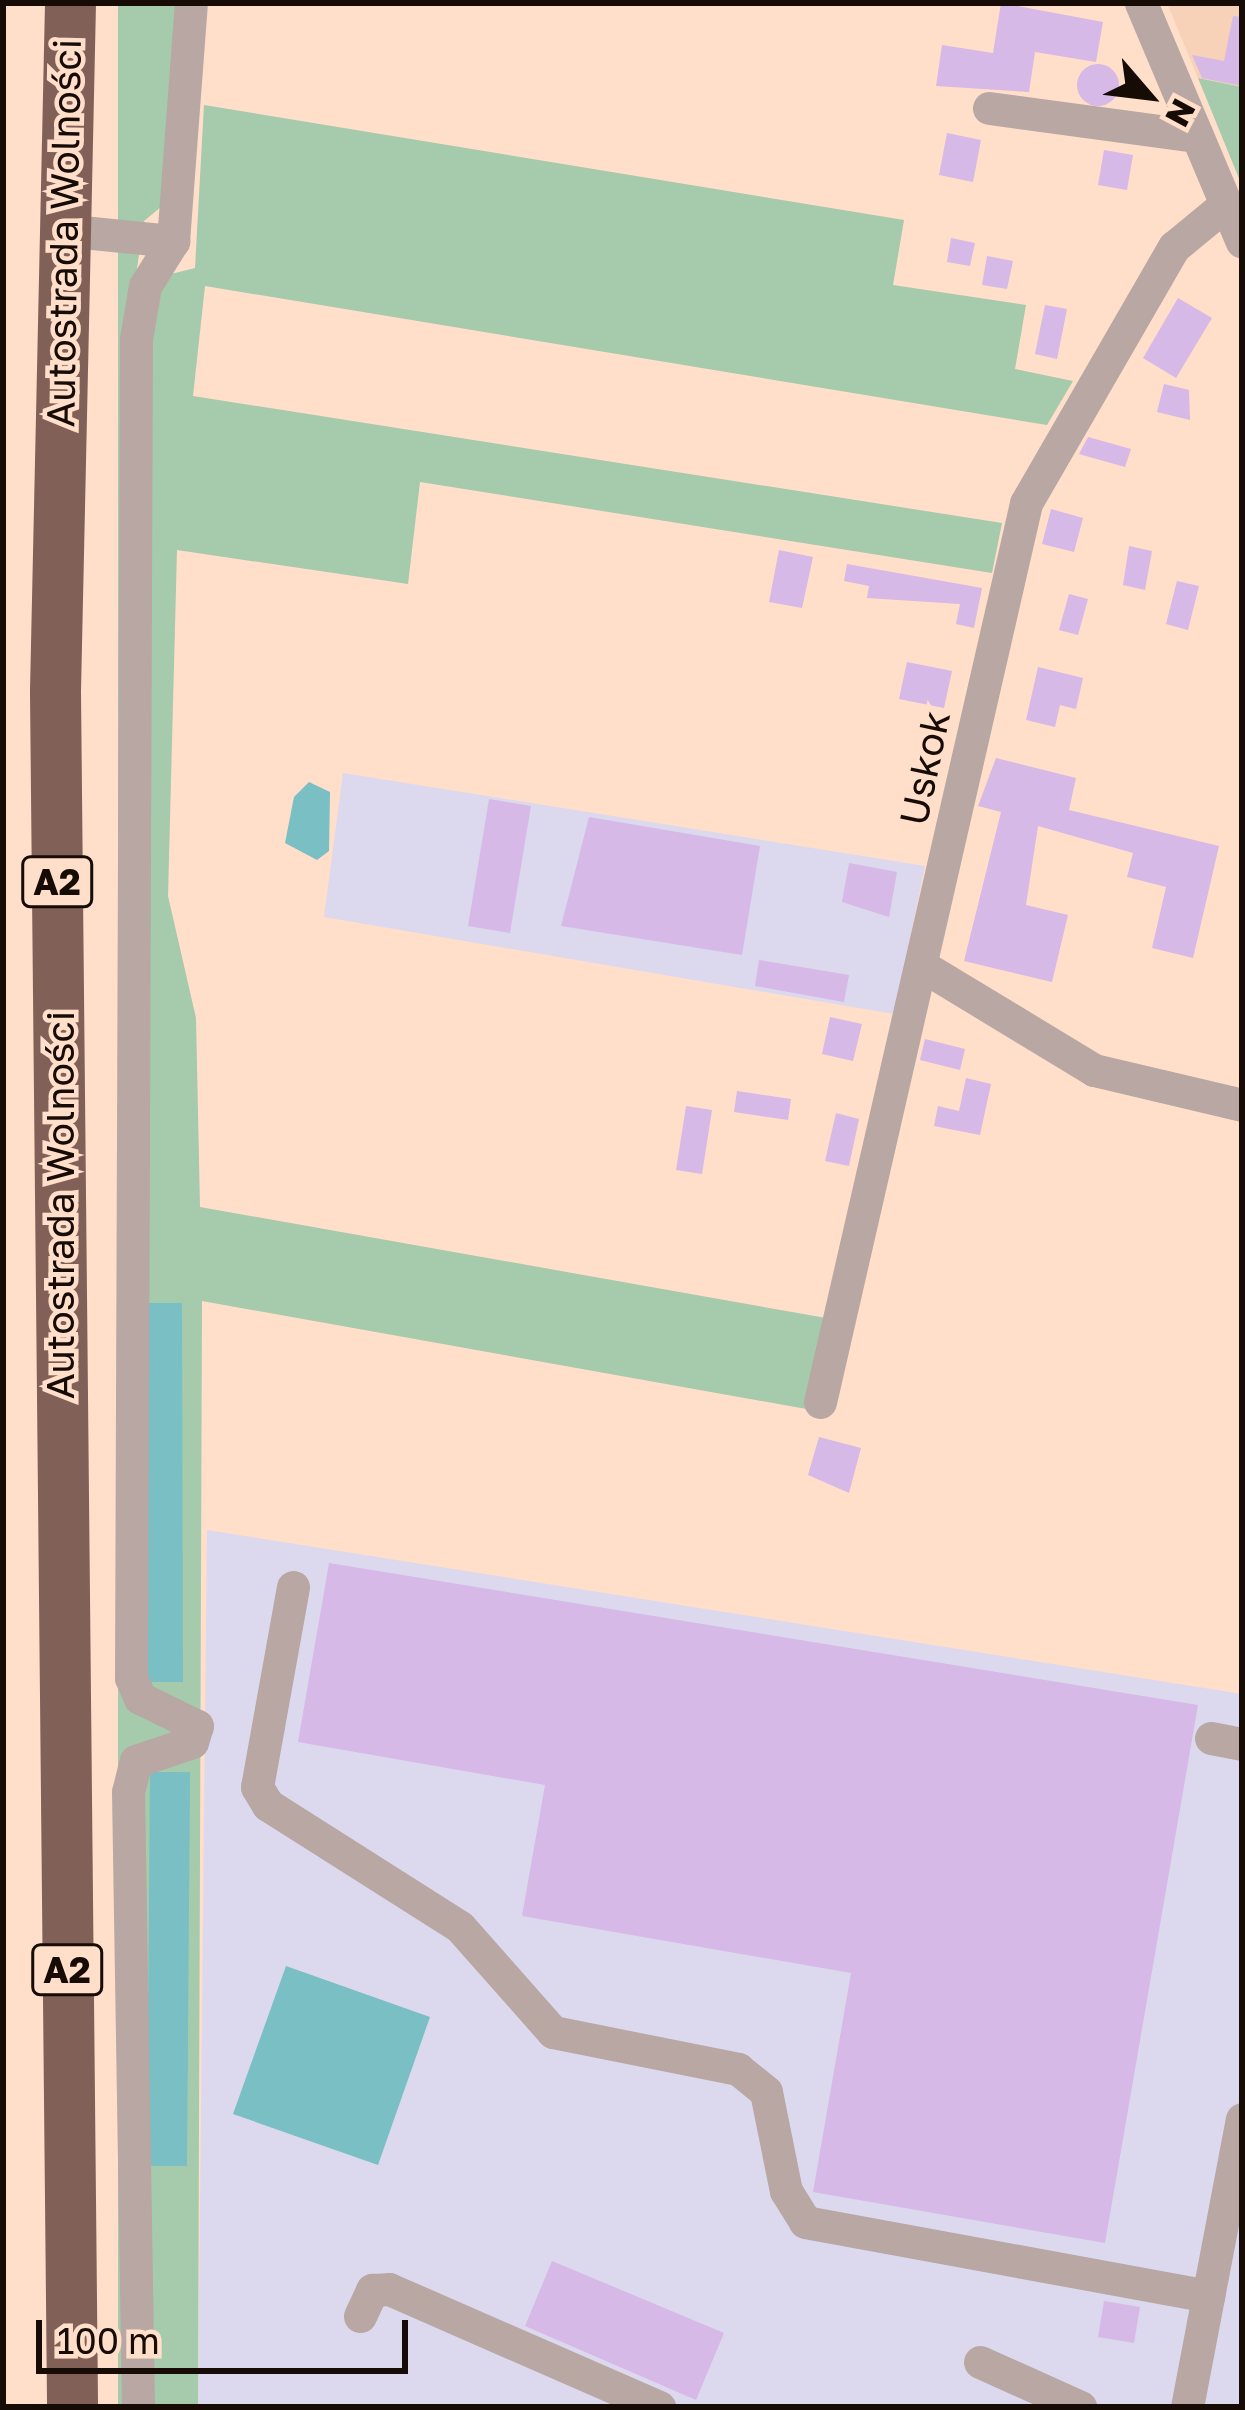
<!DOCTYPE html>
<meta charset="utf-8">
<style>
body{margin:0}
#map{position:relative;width:1245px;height:2410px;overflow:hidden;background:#ffdeca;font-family:"Golos Text",sans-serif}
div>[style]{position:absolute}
.commercial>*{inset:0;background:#dcd8ee}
.built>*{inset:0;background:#f7d1b8}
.green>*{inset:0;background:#a5caac}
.water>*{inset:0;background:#7abfc3}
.building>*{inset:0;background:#d6b9e6}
.round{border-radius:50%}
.minor>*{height:33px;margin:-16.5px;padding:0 16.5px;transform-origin:16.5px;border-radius:16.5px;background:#b8a7a3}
.highway>*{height:51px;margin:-25.5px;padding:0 25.5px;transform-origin:25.5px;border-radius:25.5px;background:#816058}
span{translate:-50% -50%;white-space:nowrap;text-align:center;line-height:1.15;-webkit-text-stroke:9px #ffdeca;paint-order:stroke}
.shield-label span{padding:3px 9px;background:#ffdeca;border:3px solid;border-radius:9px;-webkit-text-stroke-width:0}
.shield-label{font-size:36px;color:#160b05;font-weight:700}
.street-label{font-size:39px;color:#160b05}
.frame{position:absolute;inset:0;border:6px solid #160b05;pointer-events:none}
.north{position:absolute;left:1089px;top:36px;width:120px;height:120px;-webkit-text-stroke:9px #ffdeca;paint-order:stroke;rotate:118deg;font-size:33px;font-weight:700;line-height:48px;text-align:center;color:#160b05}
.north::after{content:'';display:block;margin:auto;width:42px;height:54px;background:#160b05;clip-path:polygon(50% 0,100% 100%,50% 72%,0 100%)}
.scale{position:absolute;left:36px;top:2320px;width:372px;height:54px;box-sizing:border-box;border:6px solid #160b05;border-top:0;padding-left:15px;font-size:36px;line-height:42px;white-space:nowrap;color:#160b05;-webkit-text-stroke:9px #ffdeca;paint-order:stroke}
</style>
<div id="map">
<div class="commercial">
<div style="clip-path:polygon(343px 773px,925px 866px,894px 1014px,324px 917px)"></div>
<div style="clip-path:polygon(207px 1530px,1242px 1694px,1242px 2407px,198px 2407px)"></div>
</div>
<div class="built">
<div style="clip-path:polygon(1167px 3px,1242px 3px,1242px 87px,1198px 78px)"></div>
</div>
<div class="green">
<div style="clip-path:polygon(118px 3px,180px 3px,168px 201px,144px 221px,128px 329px,150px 317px,163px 276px,195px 268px,204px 105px,904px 220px,893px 285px,1026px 305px,1015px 369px,1073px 381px,1047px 425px,205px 286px,193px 396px,1002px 523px,992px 573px,420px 482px,408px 584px,177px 550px,168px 896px,196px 1018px,200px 1207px,826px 1318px,812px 1410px,202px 1301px,198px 2407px,118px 2407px)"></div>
<div style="clip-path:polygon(1198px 78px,1242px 87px,1242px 182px,1240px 181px)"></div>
</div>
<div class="water">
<div style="clip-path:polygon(309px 782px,330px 792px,329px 851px,317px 860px,285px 843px,294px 797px)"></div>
<div style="clip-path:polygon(146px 1303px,182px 1303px,183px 1682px,146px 1682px)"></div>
<div style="clip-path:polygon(150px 1772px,190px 1772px,187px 2166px,147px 2166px)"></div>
<div style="clip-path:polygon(286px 1966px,430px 2017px,378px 2165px,233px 2114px)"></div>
</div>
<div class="building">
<div style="clip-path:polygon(1001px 3px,1103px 22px,1096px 62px,1035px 52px,1029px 92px,936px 86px,942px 45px,993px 53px)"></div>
<div style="clip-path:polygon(1233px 16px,1242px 17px,1242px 86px,1202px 78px,1192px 55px,1224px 61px)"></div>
<div class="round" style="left:1077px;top:64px;width:42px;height:42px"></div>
<div style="clip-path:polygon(947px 133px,981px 140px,973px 182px,939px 175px)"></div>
<div style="clip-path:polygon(1104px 150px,1133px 155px,1127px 190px,1098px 185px)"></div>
<div style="clip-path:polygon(951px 238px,975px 243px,970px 266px,947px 262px)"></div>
<div style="clip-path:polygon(987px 256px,1013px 261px,1007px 289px,982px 285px)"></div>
<div style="clip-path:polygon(1178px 298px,1212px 318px,1176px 378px,1143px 358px)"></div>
<div style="clip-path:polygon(1045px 305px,1067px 309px,1057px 359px,1035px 354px)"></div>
<div style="clip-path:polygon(1164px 384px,1189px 390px,1190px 420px,1157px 412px)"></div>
<div style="clip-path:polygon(1088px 437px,1131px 449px,1125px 467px,1079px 454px)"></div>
<div style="clip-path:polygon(1051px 509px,1083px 518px,1074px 552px,1042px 544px)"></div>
<div style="clip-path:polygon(1129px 546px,1152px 551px,1145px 590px,1123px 585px)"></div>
<div style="clip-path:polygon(779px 550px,813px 557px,802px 608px,769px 602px)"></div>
<div style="clip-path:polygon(847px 564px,982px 588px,974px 628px,956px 624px,960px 604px,867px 598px,869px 586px,844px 581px)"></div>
<div style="clip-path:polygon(1177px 581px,1199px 586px,1188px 630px,1166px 624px)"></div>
<div style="clip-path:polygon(1069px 594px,1088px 599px,1078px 635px,1059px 630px)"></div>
<div style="clip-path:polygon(907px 662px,952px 671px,944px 708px,899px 699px)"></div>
<div style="clip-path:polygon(1038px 667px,1083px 678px,1076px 709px,1060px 705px,1055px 727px,1026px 720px)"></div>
<div style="clip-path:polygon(996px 758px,1076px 778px,1069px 810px,1219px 846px,1193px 958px,1152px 948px,1166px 887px,1127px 877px,1133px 853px,1038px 826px,1026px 905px,1068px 915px,1052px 982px,964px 961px,1001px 812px,978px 806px)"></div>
<div style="clip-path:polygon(489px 799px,531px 806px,510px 933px,468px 926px)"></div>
<div style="clip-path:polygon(589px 817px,760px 846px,742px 955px,561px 926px)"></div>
<div style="clip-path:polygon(849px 863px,897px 872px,889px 917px,842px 902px)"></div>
<div style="clip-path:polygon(759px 960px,849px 975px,844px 1002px,755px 986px)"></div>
<div style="clip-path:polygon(830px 1017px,862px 1024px,853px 1061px,822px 1054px)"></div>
<div style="clip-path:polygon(925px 1039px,965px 1049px,960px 1070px,920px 1060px)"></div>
<div style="clip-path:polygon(966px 1078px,991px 1084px,980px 1135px,934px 1126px,938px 1106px,959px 1111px)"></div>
<div style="clip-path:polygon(737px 1091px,791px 1099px,788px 1120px,734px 1112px)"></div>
<div style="clip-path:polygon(686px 1106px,712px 1110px,702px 1174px,676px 1170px)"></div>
<div style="clip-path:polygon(836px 1113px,859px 1119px,849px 1166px,825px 1161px)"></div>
<div style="clip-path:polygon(819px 1437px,861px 1448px,849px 1493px,808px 1475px)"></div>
<div style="clip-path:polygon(329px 1563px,1198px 1705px,1105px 2243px,813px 2192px,851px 1973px,522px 1916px,545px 1785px,298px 1742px)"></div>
<div style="clip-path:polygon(552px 2261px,724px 2333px,696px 2400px,525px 2326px)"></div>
<div style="clip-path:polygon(1104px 2301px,1140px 2307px,1134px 2343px,1098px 2337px)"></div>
</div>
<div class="minor">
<div style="left:1141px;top:3px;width:259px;rotate:67.1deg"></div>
<div style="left:989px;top:108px;width:210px;rotate:7.7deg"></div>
<div style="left:62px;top:230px;width:112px;rotate:5.7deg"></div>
<div style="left:173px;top:241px;width:239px;rotate:-85.7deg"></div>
<div style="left:924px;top:967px;width:199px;rotate:31.2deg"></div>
<div style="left:1094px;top:1070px;width:152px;rotate:13.3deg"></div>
<div style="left:820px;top:1402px;width:922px;rotate:-77.09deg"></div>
<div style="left:1026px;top:503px;width:296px;rotate:-60deg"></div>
<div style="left:1174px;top:247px;width:66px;rotate:-39.5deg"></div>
<div style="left:293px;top:1587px;width:203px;rotate:100.2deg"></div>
<div style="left:257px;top:1787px;width:21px;rotate:59deg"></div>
<div style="left:268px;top:1805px;width:227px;rotate:32.4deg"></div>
<div style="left:460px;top:1927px;width:140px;rotate:48.5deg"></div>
<div style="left:553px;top:2032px;width:189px;rotate:11.3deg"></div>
<div style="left:738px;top:2069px;width:36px;rotate:39deg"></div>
<div style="left:766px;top:2092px;width:101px;rotate:78.6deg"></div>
<div style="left:786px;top:2191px;width:36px;rotate:58deg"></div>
<div style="left:805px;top:2222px;width:410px;rotate:10.4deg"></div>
<div style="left:1211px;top:1738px;width:32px;rotate:11deg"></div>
<div style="left:360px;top:2316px;width:29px;rotate:-65deg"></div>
<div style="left:372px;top:2290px;width:17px;rotate:-3deg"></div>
<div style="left:389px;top:2289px;width:295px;rotate:23.6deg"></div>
<div style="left:980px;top:2362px;width:110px;rotate:24.2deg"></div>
<div style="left:138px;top:2407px;width:615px;rotate:-90.93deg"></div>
<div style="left:128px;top:1792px;width:32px;rotate:-76deg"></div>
<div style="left:136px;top:1761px;width:59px;rotate:-18.7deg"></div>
<div style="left:192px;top:1742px;width:17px;rotate:-73deg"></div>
<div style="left:197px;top:1726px;width:64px;rotate:-153.8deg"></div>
<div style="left:140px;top:1698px;width:22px;rotate:-114deg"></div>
<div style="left:131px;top:1678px;width:1339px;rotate:-89.79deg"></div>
<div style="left:136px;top:339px;width:54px;rotate:-80.4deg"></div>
<div style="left:145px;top:286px;width:53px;rotate:-58.1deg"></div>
<div style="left:1187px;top:2407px;width:293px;rotate:-79.2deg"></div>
</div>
<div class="highway">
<div style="left:70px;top:3px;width:689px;rotate:91.25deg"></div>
<div style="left:55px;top:692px;width:1715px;rotate:89.43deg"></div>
</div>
<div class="shield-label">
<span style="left:57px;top:882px">A2</span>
<span style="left:67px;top:1970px">A2</span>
</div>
<div class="street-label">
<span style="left:64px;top:233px;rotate:-89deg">Autostrada Wolności</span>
<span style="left:925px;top:768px;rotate:-78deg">Uskok</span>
<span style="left:60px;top:1205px;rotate:-90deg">Autostrada Wolności</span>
</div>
<div class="frame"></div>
<div class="north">N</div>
<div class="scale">100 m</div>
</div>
